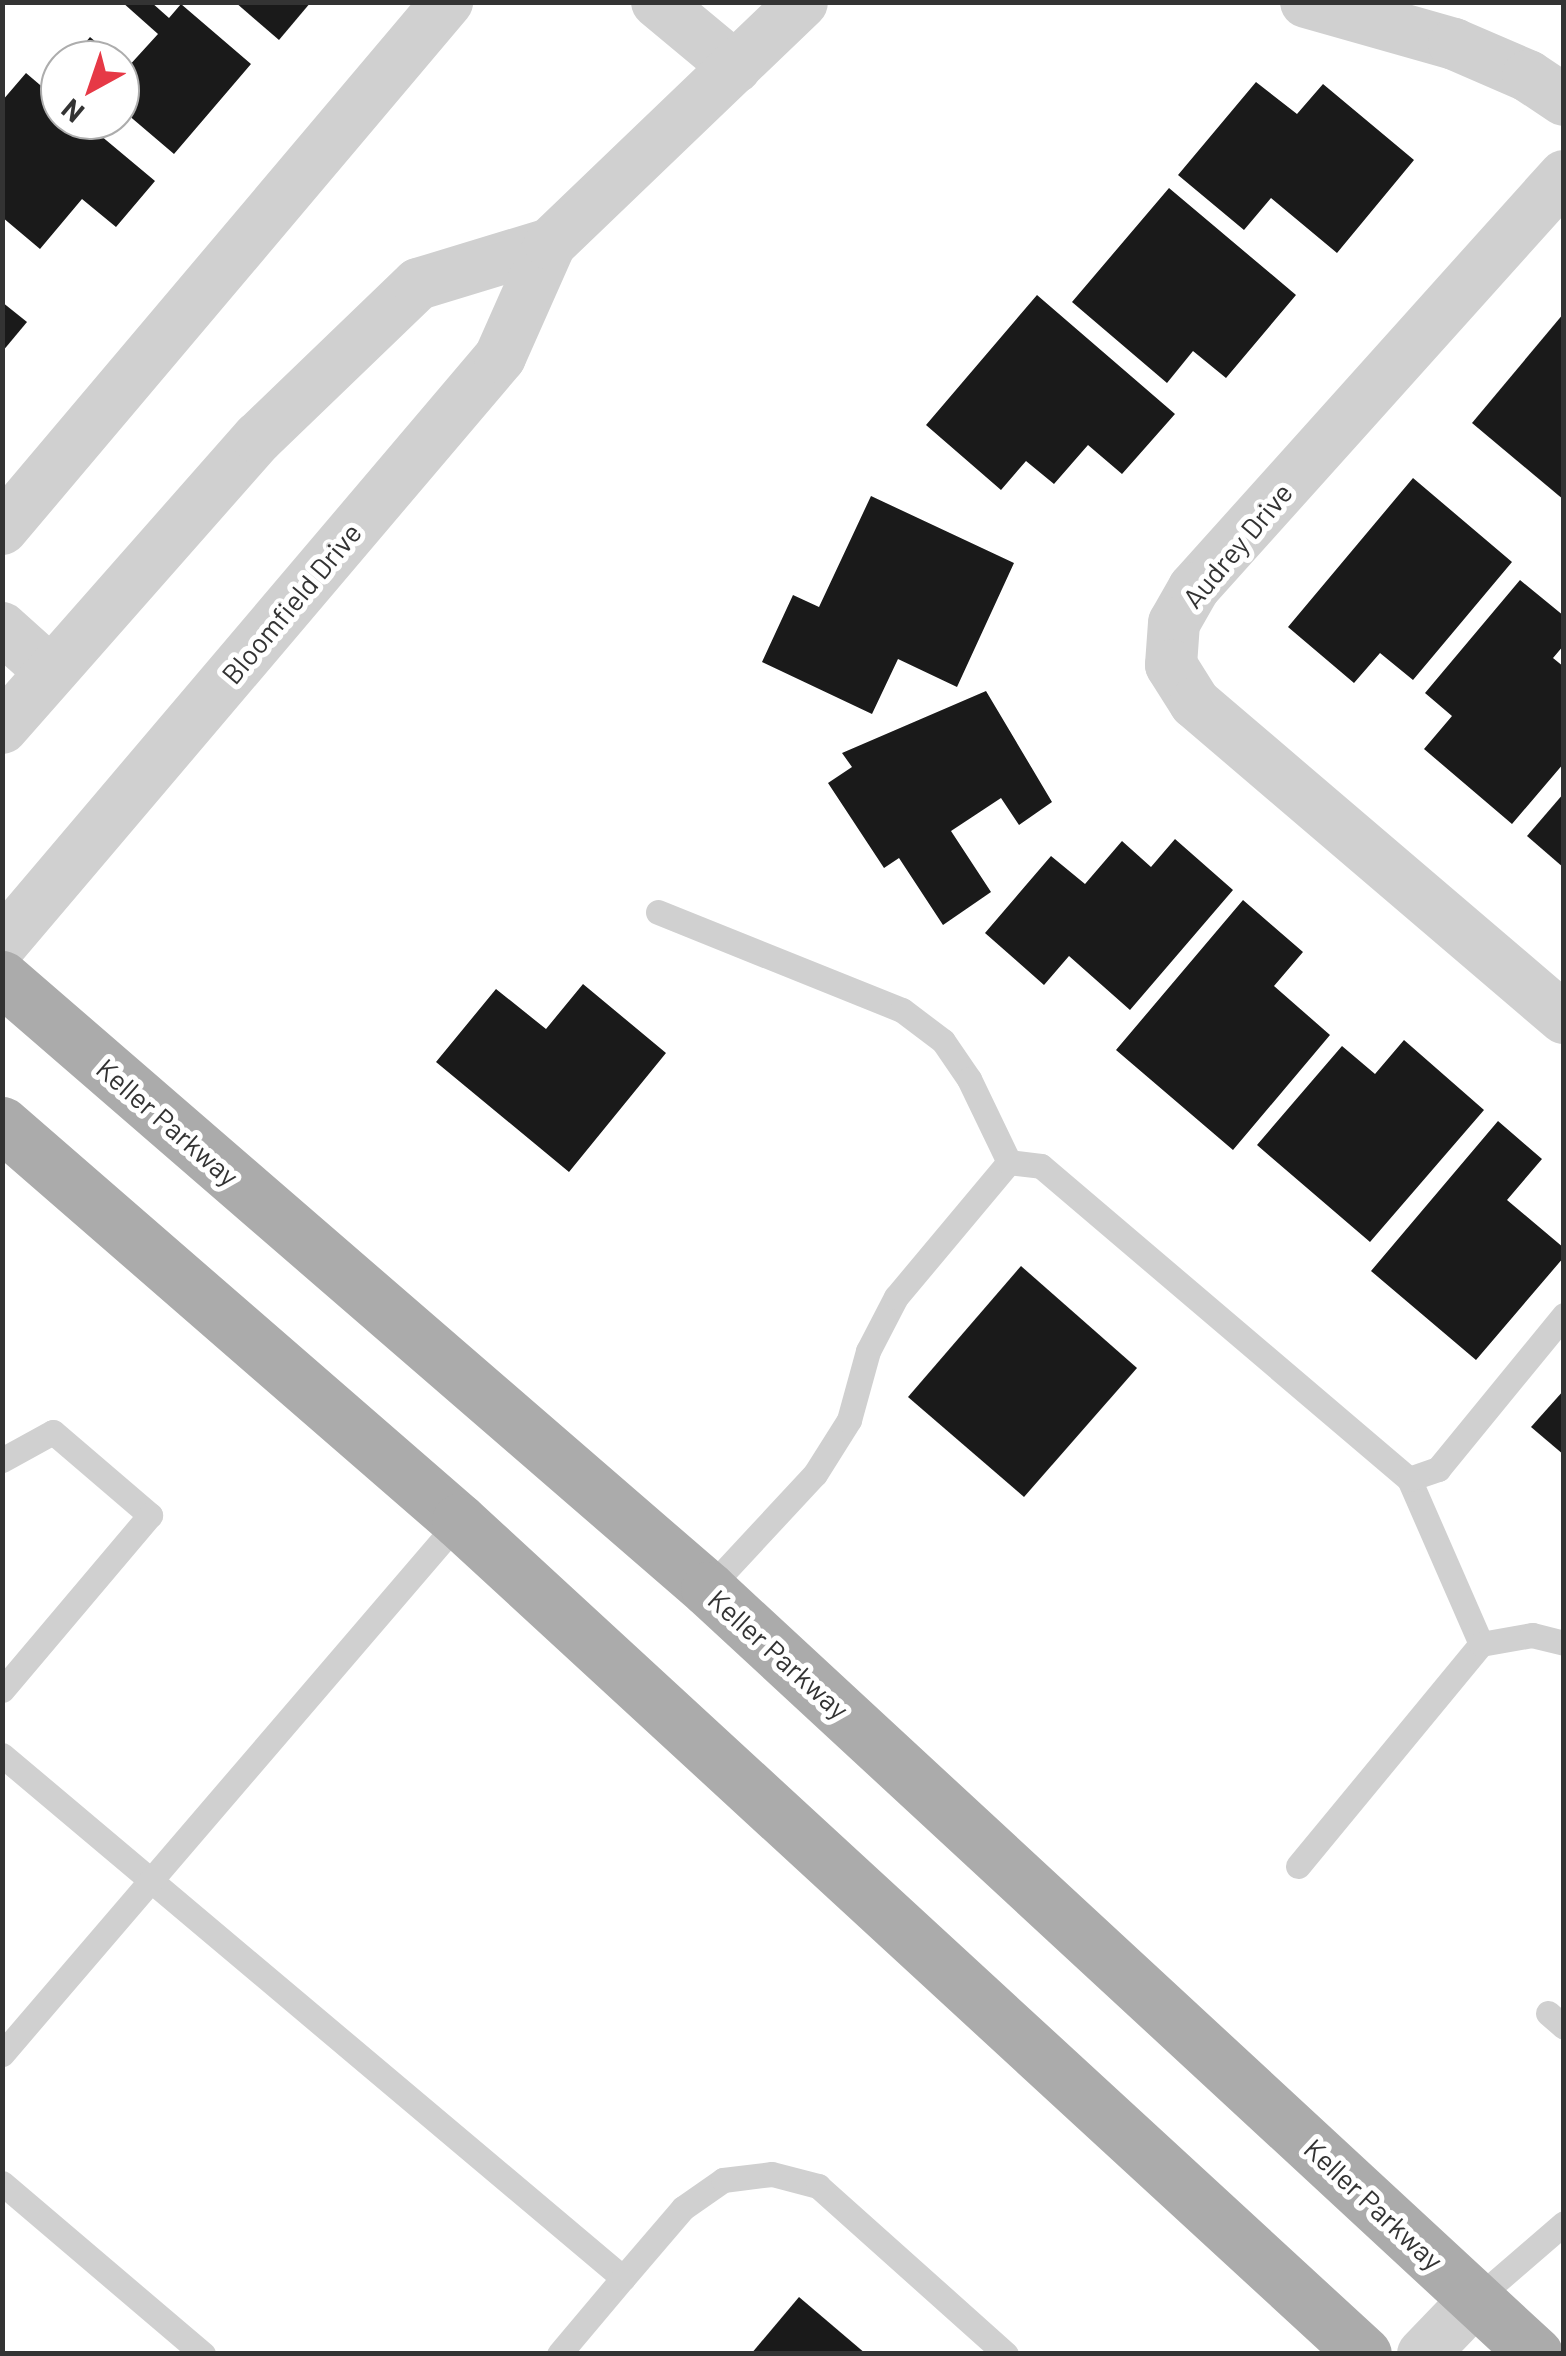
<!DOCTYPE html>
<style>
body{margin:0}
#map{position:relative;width:1566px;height:2356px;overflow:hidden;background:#fff;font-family:Barlow,sans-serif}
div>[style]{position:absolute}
.building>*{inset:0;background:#1a1a1a}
.lane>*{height:25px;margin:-12.5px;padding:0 12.5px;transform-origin:12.5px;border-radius:12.5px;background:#d0d0d0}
.street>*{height:52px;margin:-26px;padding:0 26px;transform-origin:26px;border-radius:26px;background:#d0d0d0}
.primary>*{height:55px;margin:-27.5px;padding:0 27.5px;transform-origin:27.5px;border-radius:27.5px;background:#ababab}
span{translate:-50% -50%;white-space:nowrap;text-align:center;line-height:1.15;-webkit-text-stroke:10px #fff;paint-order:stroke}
.street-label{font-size:28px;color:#333}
.frame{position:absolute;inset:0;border:5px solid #333;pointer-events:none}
.north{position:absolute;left:40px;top:40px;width:100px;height:100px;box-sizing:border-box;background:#fff;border:2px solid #adadad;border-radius:50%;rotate:220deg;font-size:28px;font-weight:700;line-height:40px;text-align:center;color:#333}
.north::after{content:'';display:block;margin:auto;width:35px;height:45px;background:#e63946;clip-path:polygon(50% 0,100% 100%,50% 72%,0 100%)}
</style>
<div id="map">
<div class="building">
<div style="clip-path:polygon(122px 2px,151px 2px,169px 18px,181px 4px,251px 64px,174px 154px,120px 108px,120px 62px,127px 68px,158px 34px)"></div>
<div style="clip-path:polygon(235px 2px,311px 2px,279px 40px)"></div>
<div style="clip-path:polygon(90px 37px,117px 60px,71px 60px)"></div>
<div style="clip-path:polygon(26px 73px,60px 102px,60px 120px,82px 120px,155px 181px,116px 227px,82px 199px,40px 249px,2px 217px,2px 101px)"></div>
<div style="clip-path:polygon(1256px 82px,1297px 114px,1323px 84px,1414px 160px,1337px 253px,1271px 198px,1244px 230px,1178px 175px)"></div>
<div style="clip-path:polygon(1169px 188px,1296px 295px,1226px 378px,1193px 351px,1167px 383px,1072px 302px)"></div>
<div style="clip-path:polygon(1037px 295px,1175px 414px,1122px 474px,1088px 445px,1054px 484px,1026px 461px,1001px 490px,926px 425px)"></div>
<div style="clip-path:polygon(2px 302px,27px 322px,2px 352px)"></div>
<div style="clip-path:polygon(1564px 313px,1564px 500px,1472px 423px)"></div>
<div style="clip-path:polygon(1413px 478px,1512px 562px,1413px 680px,1380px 653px,1354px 683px,1288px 627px)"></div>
<div style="clip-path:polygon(871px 496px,1014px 563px,957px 687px,898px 659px,872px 714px,762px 662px,793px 595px,819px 607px)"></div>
<div style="clip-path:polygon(1520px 580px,1564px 616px,1564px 645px,1553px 658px,1564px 667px,1564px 763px,1512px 824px,1424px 749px,1452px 716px,1425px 693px)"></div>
<div style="clip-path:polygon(986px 691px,1052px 802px,1019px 825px,1001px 798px,951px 831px,991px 892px,943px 925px,899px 858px,884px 868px,828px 783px,852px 767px,842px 753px)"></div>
<div style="clip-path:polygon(1564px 793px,1564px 868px,1527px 836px)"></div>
<div style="clip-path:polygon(1175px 839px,1233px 890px,1130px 1010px,1069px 956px,1044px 985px,985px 933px,1051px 856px,1085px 884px,1122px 841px,1151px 867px)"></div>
<div style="clip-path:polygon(1243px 900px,1303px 952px,1274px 986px,1330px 1035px,1233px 1150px,1116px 1050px)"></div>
<div style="clip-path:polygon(583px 984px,666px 1053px,569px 1172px,436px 1062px,496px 989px,546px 1029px)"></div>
<div style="clip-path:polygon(1404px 1040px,1484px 1110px,1370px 1242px,1257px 1145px,1342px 1046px,1375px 1074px)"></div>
<div style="clip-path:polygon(1498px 1121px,1542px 1159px,1507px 1200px,1564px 1248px,1564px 1257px,1476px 1360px,1371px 1271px)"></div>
<div style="clip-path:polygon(1021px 1266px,1137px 1368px,1024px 1497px,908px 1397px)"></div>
<div style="clip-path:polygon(1564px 1390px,1564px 1455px,1531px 1427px)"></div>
<div style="clip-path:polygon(799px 2297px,866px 2354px,751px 2354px)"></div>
</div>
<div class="lane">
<div style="left:658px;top:912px;width:263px;rotate:21.9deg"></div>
<div style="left:902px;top:1010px;width:51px;rotate:37.1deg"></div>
<div style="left:943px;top:1041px;width:46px;rotate:55.6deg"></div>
<div style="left:969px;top:1079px;width:92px;rotate:64.3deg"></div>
<div style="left:2px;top:1460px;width:58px;rotate:-28.8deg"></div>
<div style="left:53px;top:1432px;width:128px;rotate:40.6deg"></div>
<div style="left:150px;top:1515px;width:229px;rotate:130.2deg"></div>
<div style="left:1409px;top:1479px;width:180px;rotate:66.4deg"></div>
<div style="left:708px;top:1589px;width:157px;rotate:-47.1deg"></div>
<div style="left:815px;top:1474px;width:64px;rotate:-57.8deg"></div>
<div style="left:849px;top:1420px;width:72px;rotate:-74.6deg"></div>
<div style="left:868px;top:1351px;width:61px;rotate:-62.6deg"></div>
<div style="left:896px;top:1297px;width:176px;rotate:-50.1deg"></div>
<div style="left:1009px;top:1162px;width:32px;rotate:7deg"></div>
<div style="left:1041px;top:1166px;width:483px;rotate:40.4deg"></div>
<div style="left:1409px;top:1479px;width:31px;rotate:-19deg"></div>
<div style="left:1438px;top:1469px;width:199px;rotate:-50.7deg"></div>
<div style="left:2px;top:1755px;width:812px;rotate:40.1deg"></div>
<div style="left:623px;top:2278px;width:99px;rotate:130.1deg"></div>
<div style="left:1298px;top:1866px;width:288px;rotate:-50.5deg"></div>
<div style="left:1481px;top:1644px;width:52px;rotate:-10deg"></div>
<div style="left:1532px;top:1635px;width:33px;rotate:14deg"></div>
<div style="left:1548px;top:2013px;width:21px;rotate:41deg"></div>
<div style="left:2px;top:2054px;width:702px;rotate:-49.39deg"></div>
<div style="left:2px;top:2183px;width:264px;rotate:40.4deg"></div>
<div style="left:623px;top:2278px;width:92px;rotate:-49.4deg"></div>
<div style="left:683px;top:2208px;width:49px;rotate:-35deg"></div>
<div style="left:723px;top:2180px;width:49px;rotate:-7deg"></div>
<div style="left:772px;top:2174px;width:48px;rotate:14.6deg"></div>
<div style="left:818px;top:2186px;width:252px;rotate:41.8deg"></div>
<div style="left:1476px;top:2299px;width:116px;rotate:-40.8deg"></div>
</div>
<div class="street">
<div style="left:657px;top:2px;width:102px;rotate:39.8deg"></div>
<div style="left:1306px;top:2px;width:154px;rotate:15.8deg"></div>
<div style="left:1454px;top:44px;width:81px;rotate:23.4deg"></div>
<div style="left:1528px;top:76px;width:43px;rotate:33.7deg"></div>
<div style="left:1564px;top:176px;width:554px;rotate:131.93deg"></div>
<div style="left:1194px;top:588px;width:40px;rotate:119.7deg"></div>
<div style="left:1174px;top:623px;width:42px;rotate:94.1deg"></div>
<div style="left:1171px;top:665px;width:45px;rotate:57.7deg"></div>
<div style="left:1195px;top:703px;width:485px;rotate:40.5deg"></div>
<div style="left:2px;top:529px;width:690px;rotate:-49.82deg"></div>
<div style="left:2px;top:628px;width:64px;rotate:41.9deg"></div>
<div style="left:2px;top:728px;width:387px;rotate:-48.6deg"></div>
<div style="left:258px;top:438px;width:222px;rotate:-43.9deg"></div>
<div style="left:418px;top:284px;width:138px;rotate:-16.9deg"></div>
<div style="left:2px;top:944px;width:770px;rotate:-49.69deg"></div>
<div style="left:500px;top:357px;width:124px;rotate:-66.1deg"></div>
<div style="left:550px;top:244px;width:349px;rotate:-43.8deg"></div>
<div style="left:1423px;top:2354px;width:76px;rotate:-46.1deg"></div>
</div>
<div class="primary">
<div style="left:2px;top:978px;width:934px;rotate:40.87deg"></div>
<div style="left:708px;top:1589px;width:1127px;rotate:42.77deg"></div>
<div style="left:2px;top:1124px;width:605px;rotate:40.98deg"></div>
<div style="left:459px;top:1521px;width:1230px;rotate:42.63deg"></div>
</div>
<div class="street-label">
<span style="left:1237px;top:545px;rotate:-50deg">Audrey Drive</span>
<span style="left:291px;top:603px;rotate:-50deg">Bloomfield Drive</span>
<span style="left:168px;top:1122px;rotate:41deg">Keller Parkway</span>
<span style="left:779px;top:1654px;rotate:42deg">Keller Parkway</span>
<span style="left:1374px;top:2204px;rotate:43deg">Keller Parkway</span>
</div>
<div class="frame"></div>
<div class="north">N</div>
</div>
